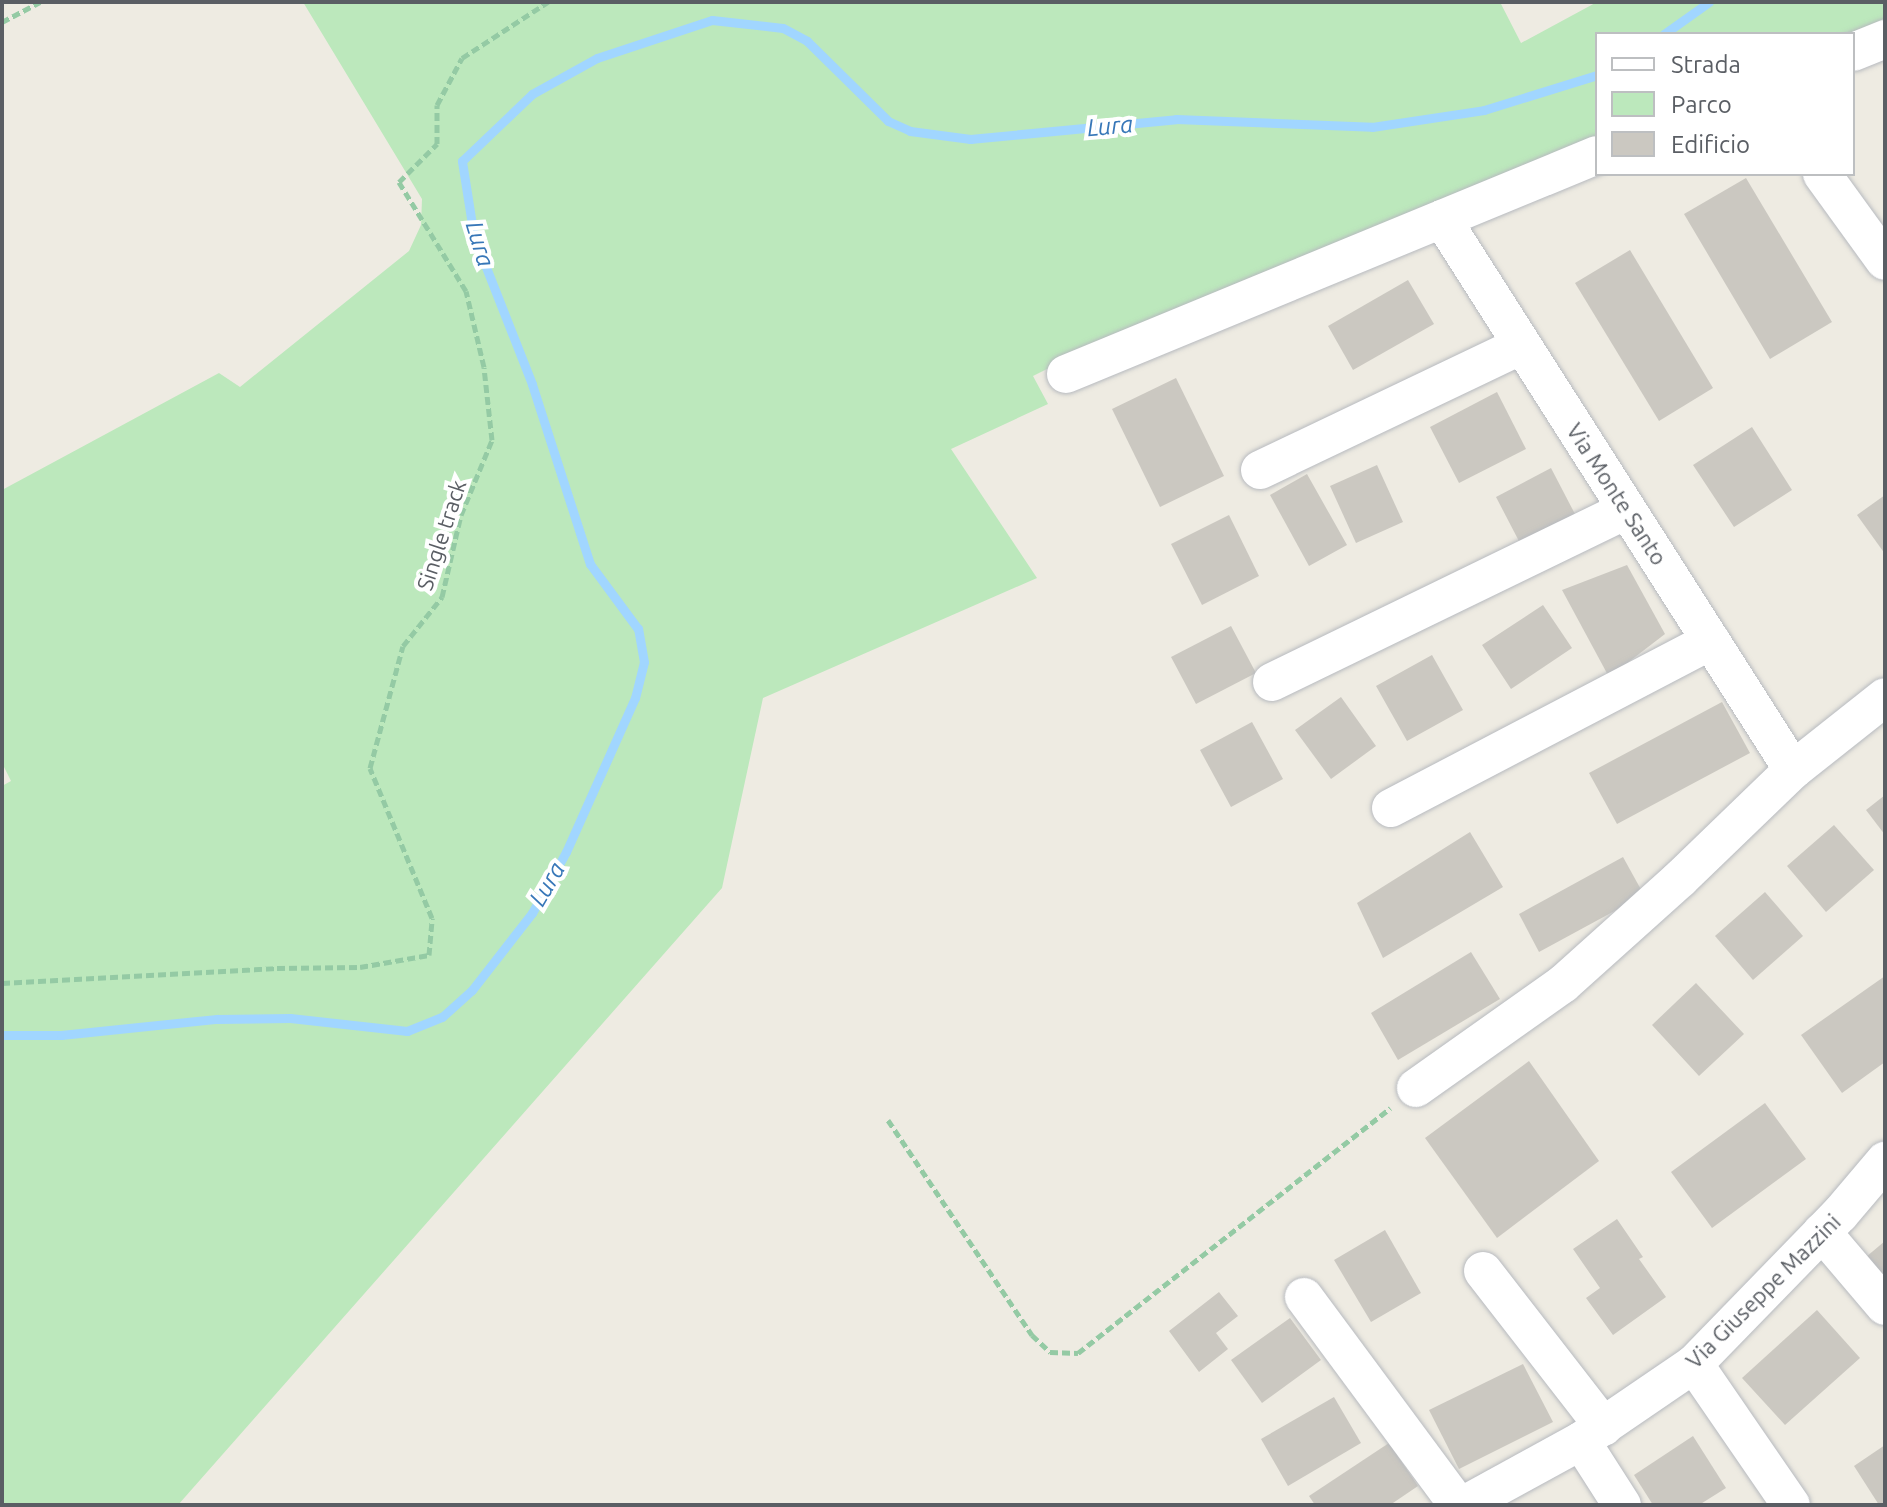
<!DOCTYPE html>
<style>
body{margin:0}
#map{position:relative;width:1887px;height:1507px;overflow:hidden;background:#eeebe2;font-family:Ubuntu,sans-serif}
div>[style]{position:absolute}
.green>*{inset:0;background:#bce8bc}
.stream>*{height:9px;margin:-4.5px;padding:0 4.5px;transform-origin:4.5px;border-radius:4.5px;background:#a1d6ff}
.building>*{inset:0;background:#cbc8c1}
.path>*{height:5px;margin-top:-2.5px;transform-origin:0;background:repeating-linear-gradient(90deg,#94caa4 0 8px,transparent 0 12px)}
.roads{filter:drop-shadow(0 0 2px #b7babf) drop-shadow(0 0 2px #b7babf)}
.minor>*{height:38px;margin:-19px;padding:0 19px;transform-origin:19px;border-radius:19px;background:#fff}
span{translate:-50% -50%;white-space:nowrap;text-align:center;line-height:1.15;-webkit-text-stroke:8px #fff;paint-order:stroke}
.street-label{font-size:22px;color:#5a5e64}
.water-label{font-size:24px;color:#3777b8;font-style:italic}
.frame{position:absolute;inset:0;border:4px solid #5a5e64;pointer-events:none}
.legend{position:absolute;left:1595px;top:32px;width:260px;height:144px;box-sizing:border-box;background:#fff;border:2px solid #bdbfc1;margin:0;padding:10px 14px;list-style:none;font-size:24px;color:#5a5e64}
.legend li{display:flex;align-items:center;gap:16px;height:40px}
.legend b{width:40px;border:2px solid #bdbfc1}
</style>
<div id="map">
<div class="green">
<div style="clip-path:polygon(303px 2px,1500px 2px,1521px 43px,1597px 2px,1885px 2px,1885px 28px,1853px 34px,1597px 34px,1597px 142px,1249px 278px,1115px 335px,1033px 376px,1048px 404px,951px 449px,1037px 578px,763px 698px,722px 888px,178px 1505px,2px 1505px,2px 786px,11px 781px,2px 763px,2px 490px,219px 373px,240px 387px,409px 251px,421px 225px,422px 199px)"></div>
</div>
<div class="stream">
<div style="left:1664px;top:34px;width:55px;rotate:-35.4deg"></div>
<div style="left:2px;top:1035px;width:59px"></div>
<div style="left:61px;top:1035px;width:157px;rotate:-5.9deg"></div>
<div style="left:217px;top:1019px;width:73px;rotate:-0.8deg"></div>
<div style="left:290px;top:1018px;width:118px;rotate:6.3deg"></div>
<div style="left:407px;top:1031px;width:38px;rotate:-22deg"></div>
<div style="left:442px;top:1017px;width:40px;rotate:-42deg"></div>
<div style="left:472px;top:990px;width:98px;rotate:-52.1deg"></div>
<div style="left:532px;top:913px;width:70px;rotate:-60.9deg"></div>
<div style="left:566px;top:852px;width:169px;rotate:-65.9deg"></div>
<div style="left:635px;top:698px;width:37px;rotate:-76deg"></div>
<div style="left:644px;top:662px;width:34px;rotate:-100deg"></div>
<div style="left:638px;top:629px;width:81px;rotate:-126.4deg"></div>
<div style="left:590px;top:564px;width:189px;rotate:-107.9deg"></div>
<div style="left:532px;top:384px;width:158px;rotate:-111.5deg"></div>
<div style="left:474px;top:237px;width:77px;rotate:-99deg"></div>
<div style="left:462px;top:161px;width:97px;rotate:-43.7deg"></div>
<div style="left:532px;top:94px;width:74px;rotate:-29deg"></div>
<div style="left:597px;top:58px;width:121px;rotate:-18.3deg"></div>
<div style="left:712px;top:20px;width:71px;rotate:6.4deg"></div>
<div style="left:783px;top:28px;width:27px;rotate:28deg"></div>
<div style="left:807px;top:41px;width:114px;rotate:44.6deg"></div>
<div style="left:888px;top:121px;width:24px;rotate:24deg"></div>
<div style="left:910px;top:131px;width:61px;rotate:7.6deg"></div>
<div style="left:970px;top:139px;width:207px;rotate:-5.5deg"></div>
<div style="left:1176px;top:119px;width:196px;rotate:2.3deg"></div>
<div style="left:1372px;top:127px;width:113px;rotate:-8.6deg"></div>
<div style="left:1484px;top:110px;width:118px;rotate:-17.2deg"></div>
</div>
<div class="building">
<div style="clip-path:polygon(1746px 178px,1832px 322px,1770px 359px,1684px 214px)"></div>
<div style="clip-path:polygon(1630px 250px,1713px 388px,1659px 421px,1575px 283px)"></div>
<div style="clip-path:polygon(1408px 280px,1434px 324px,1353px 370px,1328px 326px)"></div>
<div style="clip-path:polygon(1176px 378px,1224px 476px,1160px 507px,1112px 409px)"></div>
<div style="clip-path:polygon(1497px 392px,1526px 449px,1459px 483px,1430px 427px)"></div>
<div style="clip-path:polygon(1752px 427px,1792px 490px,1734px 527px,1693px 465px)"></div>
<div style="clip-path:polygon(1377px 465px,1403px 522px,1356px 543px,1330px 486px)"></div>
<div style="clip-path:polygon(1551px 468px,1576px 516px,1521px 545px,1496px 497px)"></div>
<div style="clip-path:polygon(1307px 474px,1347px 545px,1309px 566px,1270px 495px)"></div>
<div style="clip-path:polygon(1885px 495px,1885px 554px,1857px 515px)"></div>
<div style="clip-path:polygon(1229px 515px,1259px 576px,1202px 605px,1171px 544px)"></div>
<div style="clip-path:polygon(1627px 565px,1665px 634px,1609px 677px,1562px 590px)"></div>
<div style="clip-path:polygon(1543px 605px,1572px 648px,1511px 689px,1482px 645px)"></div>
<div style="clip-path:polygon(1231px 626px,1256px 673px,1196px 704px,1171px 657px)"></div>
<div style="clip-path:polygon(1432px 655px,1463px 710px,1407px 741px,1376px 686px)"></div>
<div style="clip-path:polygon(1341px 697px,1376px 746px,1331px 779px,1295px 730px)"></div>
<div style="clip-path:polygon(1722px 702px,1750px 753px,1617px 824px,1589px 773px)"></div>
<div style="clip-path:polygon(1252px 722px,1283px 779px,1231px 807px,1200px 750px)"></div>
<div style="clip-path:polygon(1885px 795px,1885px 835px,1866px 810px)"></div>
<div style="clip-path:polygon(1834px 825px,1874px 870px,1826px 912px,1787px 866px)"></div>
<div style="clip-path:polygon(1470px 832px,1503px 887px,1383px 958px,1357px 903px)"></div>
<div style="clip-path:polygon(1623px 857px,1644px 895px,1539px 952px,1519px 914px)"></div>
<div style="clip-path:polygon(1765px 892px,1803px 936px,1753px 980px,1715px 936px)"></div>
<div style="clip-path:polygon(1471px 952px,1500px 999px,1398px 1060px,1371px 1013px)"></div>
<div style="clip-path:polygon(1885px 976px,1885px 1062px,1842px 1093px,1801px 1035px)"></div>
<div style="clip-path:polygon(1696px 983px,1744px 1034px,1699px 1076px,1652px 1025px)"></div>
<div style="clip-path:polygon(1529px 1061px,1599px 1161px,1497px 1238px,1425px 1138px)"></div>
<div style="clip-path:polygon(1765px 1103px,1806px 1159px,1712px 1228px,1671px 1172px)"></div>
<div style="clip-path:polygon(1617px 1219px,1643px 1257px,1639px 1259px,1666px 1297px,1613px 1335px,1586px 1298px,1600px 1288px,1573px 1249px)"></div>
<div style="clip-path:polygon(1385px 1230px,1421px 1293px,1371px 1322px,1334px 1260px)"></div>
<div style="clip-path:polygon(1885px 1241px,1885px 1279px,1866px 1257px)"></div>
<div style="clip-path:polygon(1219px 1292px,1238px 1316px,1216px 1333px,1228px 1349px,1199px 1372px,1169px 1331px)"></div>
<div style="clip-path:polygon(1817px 1310px,1860px 1358px,1785px 1425px,1742px 1378px)"></div>
<div style="clip-path:polygon(1290px 1318px,1321px 1360px,1262px 1403px,1231px 1360px)"></div>
<div style="clip-path:polygon(1523px 1364px,1553px 1422px,1459px 1469px,1429px 1410px)"></div>
<div style="clip-path:polygon(1334px 1397px,1361px 1443px,1288px 1486px,1261px 1439px)"></div>
<div style="clip-path:polygon(1693px 1436px,1726px 1488px,1699px 1505px,1653px 1505px,1634px 1475px)"></div>
<div style="clip-path:polygon(1389px 1443px,1418px 1486px,1390px 1505px,1315px 1505px,1309px 1496px)"></div>
<div style="clip-path:polygon(1885px 1445px,1885px 1505px,1879px 1505px,1854px 1466px)"></div>
</div>
<div class="path">
<div style="left:2px;top:22px;width:43px;rotate:-27.8deg"></div>
<div style="left:2px;top:983px;width:275px;rotate:-3.1deg"></div>
<div style="left:277px;top:968px;width:83px;rotate:-0.7deg"></div>
<div style="left:360px;top:967px;width:70px;rotate:-9.9deg"></div>
<div style="left:429px;top:955px;width:37px;rotate:-85deg"></div>
<div style="left:432px;top:918px;width:162px;rotate:-112.5deg"></div>
<div style="left:370px;top:768px;width:126px;rotate:-74.9deg"></div>
<div style="left:403px;top:646px;width:63px;rotate:-51.5deg"></div>
<div style="left:442px;top:597px;width:84px;rotate:-77deg"></div>
<div style="left:461px;top:515px;width:81px;rotate:-67.5deg"></div>
<div style="left:492px;top:440px;width:73px;rotate:-96.3deg"></div>
<div style="left:484px;top:367px;width:78px;rotate:-103.3deg"></div>
<div style="left:466px;top:291px;width:128px;rotate:-121.6deg"></div>
<div style="left:399px;top:182px;width:54px;rotate:-45deg"></div>
<div style="left:437px;top:144px;width:39px;rotate:-90deg"></div>
<div style="left:437px;top:105px;width:53px;rotate:-62deg"></div>
<div style="left:462px;top:58px;width:103px;rotate:-33.1deg"></div>
<div style="left:888px;top:1120px;width:259px;rotate:56.2deg"></div>
<div style="left:1032px;top:1335px;width:25px;rotate:43deg"></div>
<div style="left:1050px;top:1352px;width:28px;rotate:2deg"></div>
<div style="left:1078px;top:1353px;width:397px;rotate:-38.1deg"></div>
</div>
<div class="roads">
<div class="minor">
<div style="left:1853px;top:52px;width:35px;rotate:-22deg"></div>
<div style="left:1822px;top:174px;width:107px;rotate:54.1deg"></div>
<div style="left:1442px;top:219px;width:653px;rotate:57.5deg"></div>
<div style="left:1066px;top:374px;width:574px;rotate:-22.41deg"></div>
<div style="left:1260px;top:470px;width:290px;rotate:-25.5deg"></div>
<div style="left:1272px;top:682px;width:394px;rotate:-25.9deg"></div>
<div style="left:1391px;top:808px;width:361px;rotate:-27.6deg"></div>
<div style="left:1416px;top:1088px;width:180px;rotate:-35.3deg"></div>
<div style="left:1563px;top:984px;width:157px;rotate:-41.9deg"></div>
<div style="left:1680px;top:879px;width:157px;rotate:-44deg"></div>
<div style="left:1793px;top:770px;width:117px;rotate:-38.4deg"></div>
<div style="left:1822px;top:1232px;width:97px;rotate:49.6deg"></div>
<div style="left:1483px;top:1271px;width:197px;rotate:52.2deg"></div>
<div style="left:1304px;top:1297px;width:259px;rotate:53.5deg"></div>
<div style="left:1694px;top:1364px;width:171px;rotate:55.5deg"></div>
<div style="left:1581px;top:1441px;width:76px;rotate:57.4deg"></div>
<div style="left:1464px;top:1505px;width:133px;rotate:-28.7deg"></div>
<div style="left:1581px;top:1441px;width:137px;rotate:-34.3deg"></div>
<div style="left:1694px;top:1364px;width:209px;rotate:-45.8deg"></div>
<div style="left:1840px;top:1214px;width:70px;rotate:-49.7deg"></div>
</div>
</div>
<div class="street-label">
<span style="left:1617px;top:494px;rotate:57deg">Via Monte Santo</span>
<span style="left:441px;top:535px;rotate:-72deg">Single track</span>
<span style="left:1763px;top:1291px;rotate:-45deg">Via Giuseppe Mazzini</span>
</div>
<div class="water-label">
<span style="left:1110px;top:126px;rotate:-5deg">Lura</span>
<span style="left:480px;top:244px;rotate:73deg">Lura</span>
<span style="left:547px;top:884px;rotate:-60deg">Lura</span>
</div>
<div class="frame"></div>
<ul class="legend">
<li><b style="height:10px;background:#fff"></b>Strada</li>
<li><b style="height:22px;background:#bce8bc"></b>Parco</li>
<li><b style="height:22px;background:#cbc8c1"></b>Edificio</li>
</ul>
</div>
